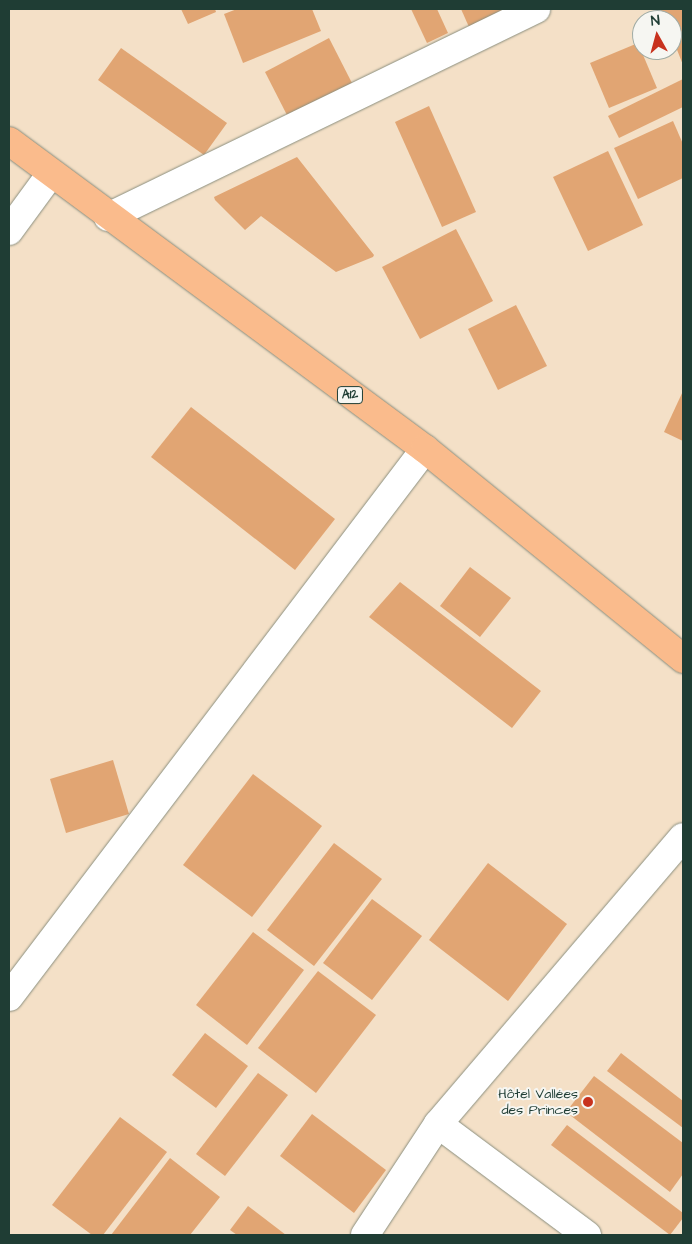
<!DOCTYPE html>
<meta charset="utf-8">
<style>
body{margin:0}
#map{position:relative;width:692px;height:1244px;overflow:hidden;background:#f4e0c7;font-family:"Architects Daughter",sans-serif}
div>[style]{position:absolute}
.building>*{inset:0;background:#e1a573}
.roads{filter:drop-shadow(0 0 1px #8a8e7e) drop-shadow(0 0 1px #8a8e7e)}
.street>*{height:28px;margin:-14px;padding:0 14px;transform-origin:14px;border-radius:14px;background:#fff}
.primary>*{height:28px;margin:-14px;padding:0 14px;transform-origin:14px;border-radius:14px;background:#fabb8c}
.dots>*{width:14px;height:14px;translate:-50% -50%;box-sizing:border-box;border:2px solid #f6f6f2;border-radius:50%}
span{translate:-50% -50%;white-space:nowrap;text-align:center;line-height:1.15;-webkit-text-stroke:4px #f6f6f2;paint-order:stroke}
.shield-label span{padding:1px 4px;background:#f6f6f2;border:1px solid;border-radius:4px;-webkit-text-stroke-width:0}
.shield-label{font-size:12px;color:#1f3d34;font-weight:700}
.poi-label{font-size:14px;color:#1f3d34}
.right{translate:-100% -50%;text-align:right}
.frame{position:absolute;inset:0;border:10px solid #1f3d34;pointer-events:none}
.north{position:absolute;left:632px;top:10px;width:50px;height:50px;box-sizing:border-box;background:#f6f6f2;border:1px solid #a0aca6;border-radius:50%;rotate:353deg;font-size:14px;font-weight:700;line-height:20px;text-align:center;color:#1f3d34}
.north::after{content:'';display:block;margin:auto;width:18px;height:22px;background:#c8321e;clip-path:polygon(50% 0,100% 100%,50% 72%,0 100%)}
</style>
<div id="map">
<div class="building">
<div style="clip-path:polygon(181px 9px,215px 9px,216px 12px,188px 24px)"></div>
<div style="clip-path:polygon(237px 9px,312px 9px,321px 31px,243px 63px,224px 14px)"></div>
<div style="clip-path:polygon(411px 9px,437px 9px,448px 33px,427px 43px)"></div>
<div style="clip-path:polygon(461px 9px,510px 9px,469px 27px)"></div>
<div style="clip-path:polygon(660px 9px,683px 9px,683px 65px,672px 37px,672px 20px,665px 20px)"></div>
<div style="clip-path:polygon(329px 38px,353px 85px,289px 119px,265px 72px)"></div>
<div style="clip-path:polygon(638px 43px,657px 88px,609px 108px,590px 63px)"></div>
<div style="clip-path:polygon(121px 48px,227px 123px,204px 155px,98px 80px)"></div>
<div style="clip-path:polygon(683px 79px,683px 107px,619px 138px,608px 116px)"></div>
<div style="clip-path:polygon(429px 106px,476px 212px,442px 227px,395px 122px)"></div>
<div style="clip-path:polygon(673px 121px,683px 144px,683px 178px,638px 199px,614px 148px)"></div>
<div style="clip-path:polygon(608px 151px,643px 225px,588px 251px,553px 177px)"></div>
<div style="clip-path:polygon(297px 157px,374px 255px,373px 257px,336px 272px,261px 216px,245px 230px,215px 200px,214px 197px)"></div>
<div style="clip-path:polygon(456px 229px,493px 301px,420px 339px,382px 267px)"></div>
<div style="clip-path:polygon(516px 305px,547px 366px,498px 390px,468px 329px)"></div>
<div style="clip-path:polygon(683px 391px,683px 441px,664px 432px)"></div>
<div style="clip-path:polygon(191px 407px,335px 519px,295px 570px,151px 457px)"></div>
<div style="clip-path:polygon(470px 567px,511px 598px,480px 637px,440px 606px)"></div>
<div style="clip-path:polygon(400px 582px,541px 691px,512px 728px,369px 617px)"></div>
<div style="clip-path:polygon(113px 760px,129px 814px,66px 833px,50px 779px)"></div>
<div style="clip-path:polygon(253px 774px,322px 826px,252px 917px,183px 865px)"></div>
<div style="clip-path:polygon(334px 843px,382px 879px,314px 966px,267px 930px)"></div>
<div style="clip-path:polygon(488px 863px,567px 924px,508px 1001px,429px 940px)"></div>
<div style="clip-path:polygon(372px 899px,422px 936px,372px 1000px,323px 963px)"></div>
<div style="clip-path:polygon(253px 932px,304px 970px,247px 1045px,196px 1005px)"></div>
<div style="clip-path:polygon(318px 971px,376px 1015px,316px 1093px,258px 1048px)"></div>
<div style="clip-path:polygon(205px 1033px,248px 1066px,216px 1108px,172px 1075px)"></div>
<div style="clip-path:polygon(621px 1053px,683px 1101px,683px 1128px,607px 1071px)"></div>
<div style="clip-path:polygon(258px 1073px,288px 1095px,225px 1176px,196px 1154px)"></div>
<div style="clip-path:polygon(594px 1076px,683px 1143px,683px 1174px,670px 1192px,566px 1112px)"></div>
<div style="clip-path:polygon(312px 1114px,386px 1170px,354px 1213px,280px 1156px)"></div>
<div style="clip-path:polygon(120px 1117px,167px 1152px,103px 1235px,92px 1235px,52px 1205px)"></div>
<div style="clip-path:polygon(567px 1125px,683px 1213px,683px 1218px,670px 1235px,551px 1145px)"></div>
<div style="clip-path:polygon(170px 1158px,220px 1197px,190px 1235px,111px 1235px)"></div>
<div style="clip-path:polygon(248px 1206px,286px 1235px,237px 1235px,230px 1230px)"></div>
</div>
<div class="roads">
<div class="street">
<div style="left:108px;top:217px;width:476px;rotate:-25.9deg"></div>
<div style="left:9px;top:231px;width:69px;rotate:-53.8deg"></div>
<div style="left:9px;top:997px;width:688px;rotate:-52.8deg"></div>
<div style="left:438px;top:1124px;width:186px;rotate:36.7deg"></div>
<div style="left:365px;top:1235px;width:133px;rotate:-56.7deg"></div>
<div style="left:438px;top:1124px;width:377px;rotate:-49.5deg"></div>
</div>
<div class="primary">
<div style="left:9px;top:141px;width:518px;rotate:36.52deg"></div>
<div style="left:425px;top:449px;width:333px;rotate:39.1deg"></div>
</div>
</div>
<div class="dots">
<div style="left:588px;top:1102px;background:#c8321e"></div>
</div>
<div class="shield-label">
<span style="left:350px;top:395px">A12</span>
</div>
<div class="poi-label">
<span class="right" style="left:578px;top:1102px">Hôtel Vallées<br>des Princes</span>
</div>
<div class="frame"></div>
<div class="north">N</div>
</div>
